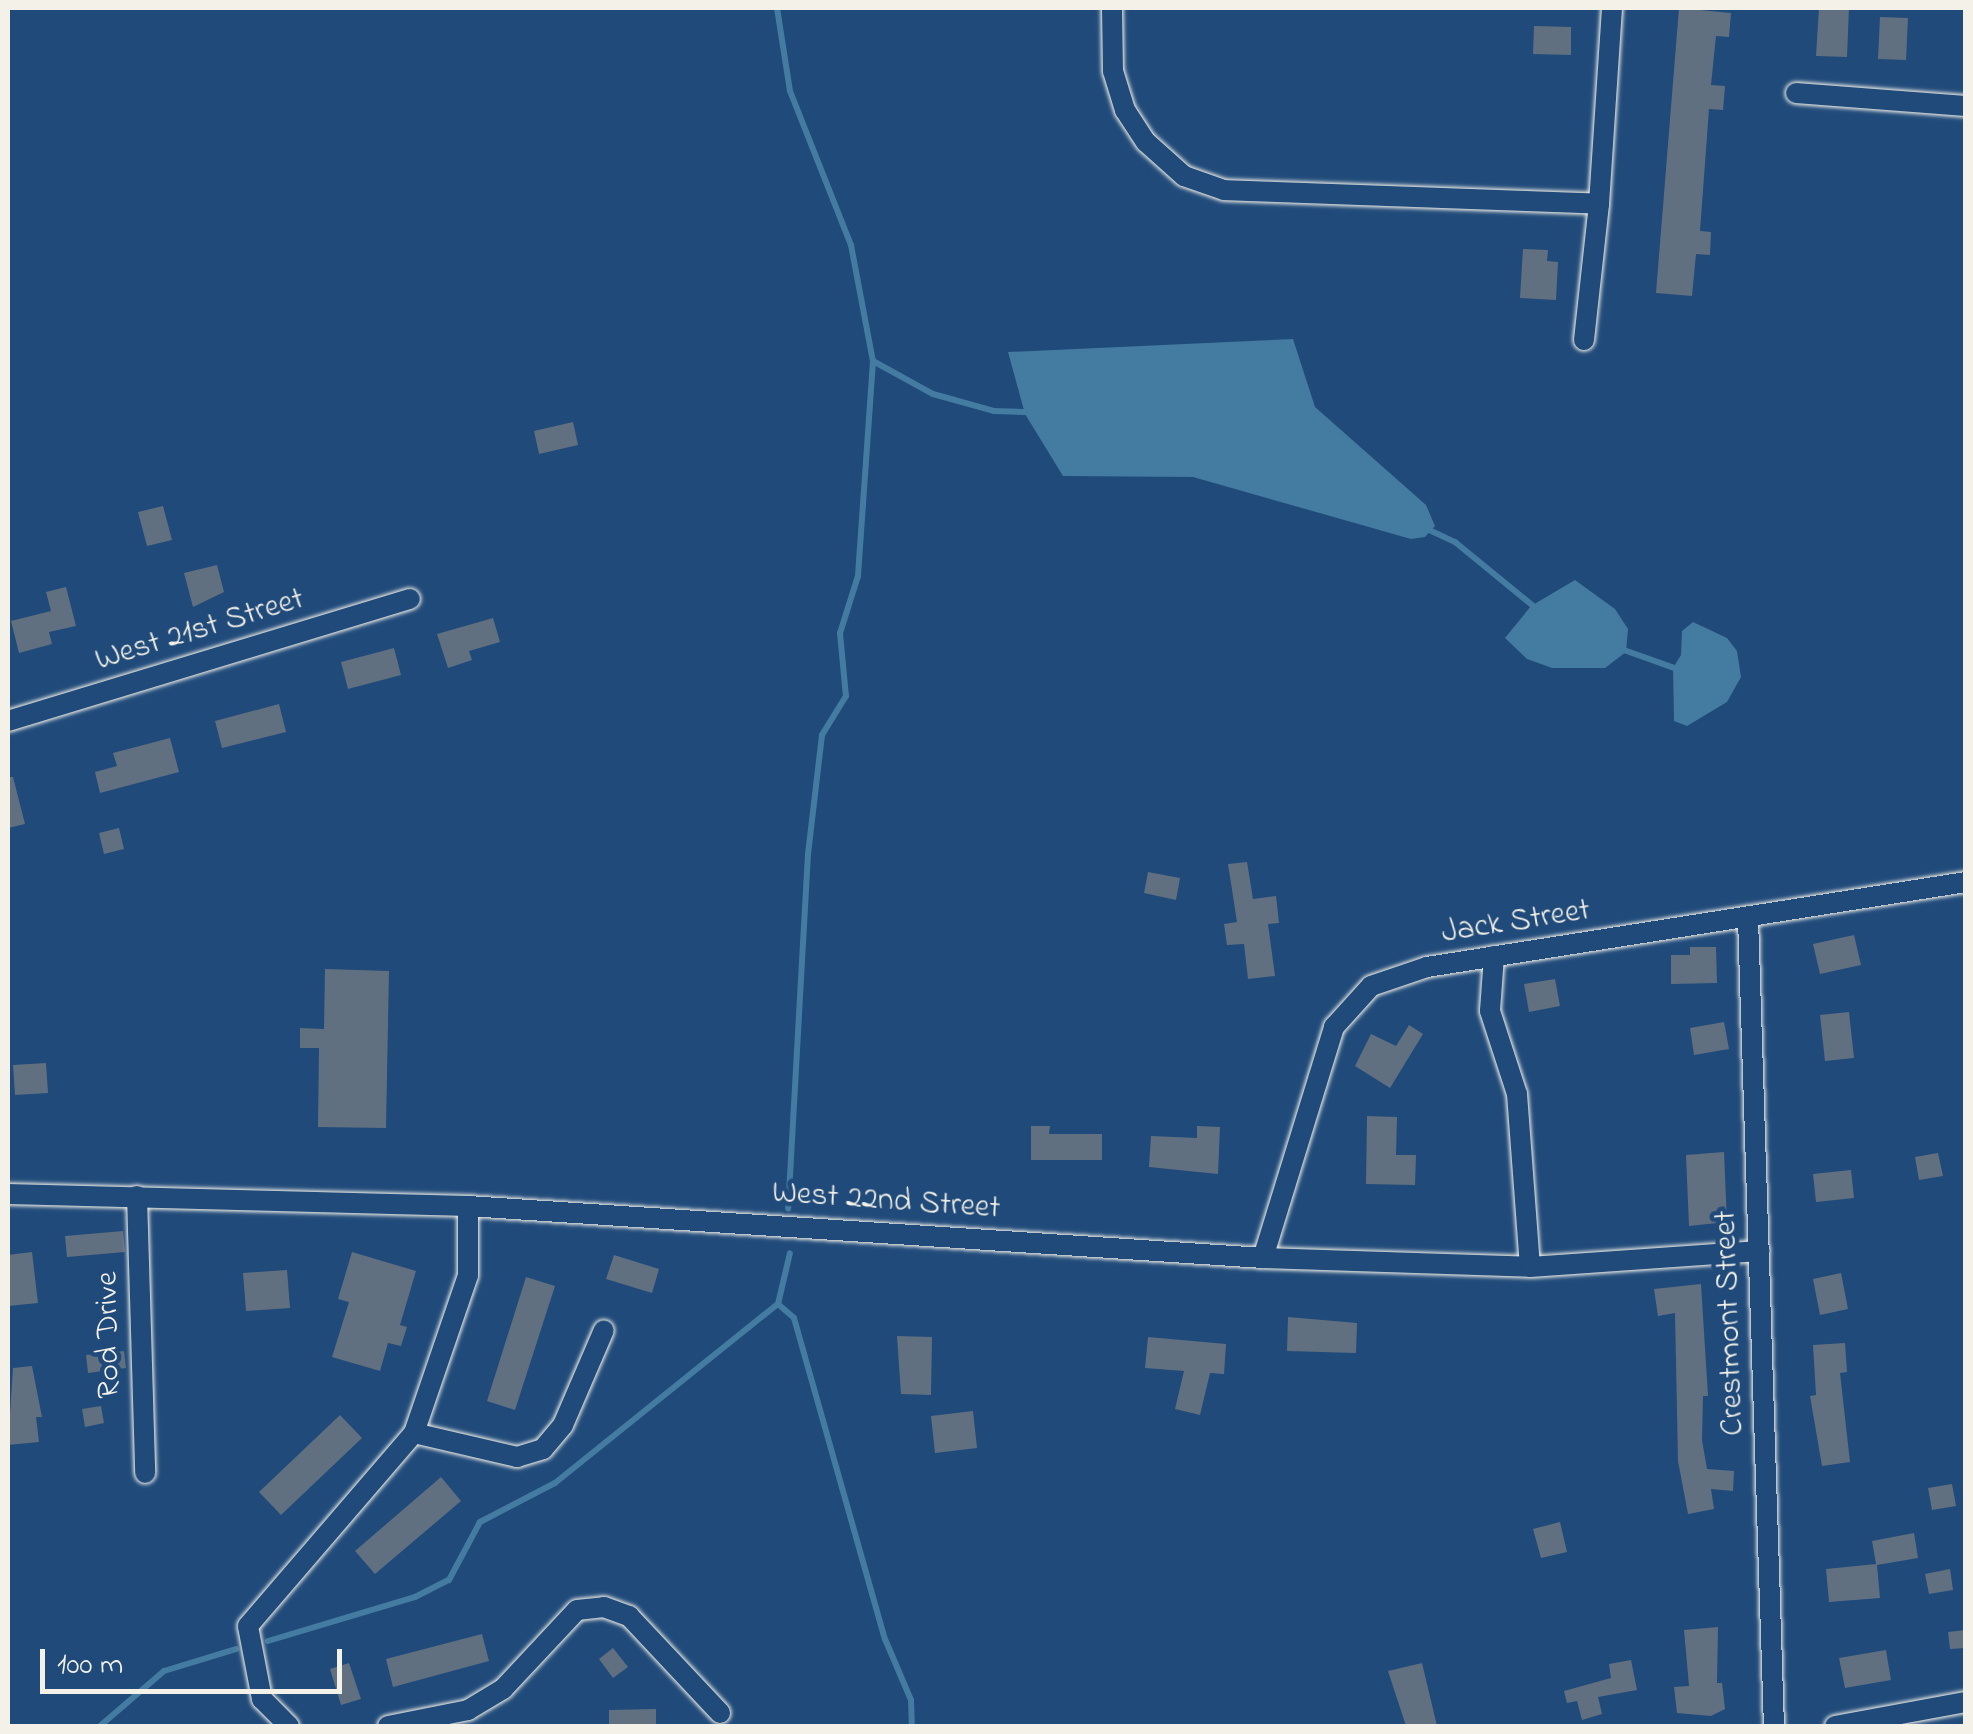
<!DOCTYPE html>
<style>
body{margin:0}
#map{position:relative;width:1973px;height:1734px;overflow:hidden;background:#1f4a7a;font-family:"Indie Flower",sans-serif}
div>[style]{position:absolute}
.water>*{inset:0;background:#447ba1}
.stream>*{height:6px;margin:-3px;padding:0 3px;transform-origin:3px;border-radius:3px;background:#447ba1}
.building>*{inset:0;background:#617080}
.roads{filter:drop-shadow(0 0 2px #f4f1e8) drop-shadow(0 0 2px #f4f1e8)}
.street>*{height:20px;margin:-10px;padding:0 10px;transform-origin:10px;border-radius:10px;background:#1f4a7a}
span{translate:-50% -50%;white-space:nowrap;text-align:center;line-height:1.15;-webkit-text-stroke:9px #1f4a7a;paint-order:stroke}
.street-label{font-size:32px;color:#f4f1e8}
.frame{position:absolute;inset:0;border:10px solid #f4f1e8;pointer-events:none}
.scale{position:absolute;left:40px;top:1649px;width:302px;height:45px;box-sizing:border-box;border:5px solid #f4f1e8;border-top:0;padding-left:12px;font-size:30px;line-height:35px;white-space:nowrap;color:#f4f1e8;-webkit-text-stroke:8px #1f4a7a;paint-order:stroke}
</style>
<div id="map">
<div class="water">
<div style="clip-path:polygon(1293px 339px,1315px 407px,1426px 505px,1435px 526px,1425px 537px,1411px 539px,1193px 477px,1063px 476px,1025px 414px,1008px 352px)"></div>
<div style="clip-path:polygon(1575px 580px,1615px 609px,1628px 629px,1626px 652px,1605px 668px,1552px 668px,1527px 659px,1505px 638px,1531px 606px)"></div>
<div style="clip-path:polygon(1693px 622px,1727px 638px,1737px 651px,1741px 677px,1727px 702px,1687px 726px,1674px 721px,1673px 668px,1681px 655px,1682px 631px)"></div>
</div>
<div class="stream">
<div style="left:777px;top:8px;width:84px;rotate:81.1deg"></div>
<div style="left:790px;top:91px;width:166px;rotate:68.4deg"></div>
<div style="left:851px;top:245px;width:118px;rotate:79.3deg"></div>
<div style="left:873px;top:361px;width:216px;rotate:94deg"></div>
<div style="left:858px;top:576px;width:60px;rotate:107.5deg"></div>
<div style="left:840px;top:633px;width:63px;rotate:84.6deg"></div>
<div style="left:846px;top:696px;width:46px;rotate:121.6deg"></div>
<div style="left:822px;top:735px;width:120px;rotate:96.7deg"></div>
<div style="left:808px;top:854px;width:355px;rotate:93.2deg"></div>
<div style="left:873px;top:361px;width:68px;rotate:28.8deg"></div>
<div style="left:933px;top:394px;width:63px;rotate:15.6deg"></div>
<div style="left:994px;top:411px;width:37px;rotate:2deg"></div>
<div style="left:1427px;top:529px;width:31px;rotate:25deg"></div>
<div style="left:1455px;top:542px;width:106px;rotate:39.3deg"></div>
<div style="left:1621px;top:649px;width:63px;rotate:19.6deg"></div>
<div style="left:778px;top:1304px;width:21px;rotate:41deg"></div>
<div style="left:794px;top:1318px;width:334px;rotate:74.2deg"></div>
<div style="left:885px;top:1639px;width:66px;rotate:66.9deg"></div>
<div style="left:911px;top:1700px;width:26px;rotate:88deg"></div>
<div style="left:268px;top:1641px;width:153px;rotate:-16.7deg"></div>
<div style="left:415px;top:1597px;width:38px;rotate:-27deg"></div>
<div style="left:449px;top:1580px;width:66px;rotate:-61.9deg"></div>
<div style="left:480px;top:1522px;width:85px;rotate:-27.5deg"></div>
<div style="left:555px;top:1483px;width:286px;rotate:-38.8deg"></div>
<div style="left:778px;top:1304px;width:52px;rotate:-76.8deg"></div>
<div style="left:100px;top:1726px;width:84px;rotate:-40.7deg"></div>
<div style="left:164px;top:1671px;width:75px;rotate:-17deg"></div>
</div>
<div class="building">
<div style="clip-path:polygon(1679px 8px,1731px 13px,1729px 37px,1716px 36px,1711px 85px,1725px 86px,1723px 110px,1709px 109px,1700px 231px,1711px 232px,1710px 255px,1696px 254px,1692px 296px,1656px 293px)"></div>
<div style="clip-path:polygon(1819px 8px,1849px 8px,1847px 57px,1816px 56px)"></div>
<div style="clip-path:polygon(1880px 17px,1908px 18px,1906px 60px,1878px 59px)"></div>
<div style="clip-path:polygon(1534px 26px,1571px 27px,1571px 55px,1533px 54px)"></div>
<div style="clip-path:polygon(1523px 249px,1548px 250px,1547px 261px,1558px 262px,1556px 300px,1520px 298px)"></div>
<div style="clip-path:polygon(573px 422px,578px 445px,539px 454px,534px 431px)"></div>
<div style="clip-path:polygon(163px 506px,172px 540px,147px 546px,138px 512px)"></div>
<div style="clip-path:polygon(217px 565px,224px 592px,193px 607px,184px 573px)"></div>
<div style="clip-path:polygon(66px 587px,76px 626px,49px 632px,52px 644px,19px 653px,11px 621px,51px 611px,46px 592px)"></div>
<div style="clip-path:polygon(493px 618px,500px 642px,469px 651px,472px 660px,448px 668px,437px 634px)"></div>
<div style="clip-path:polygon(394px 648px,401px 675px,348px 689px,341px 662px)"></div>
<div style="clip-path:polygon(279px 704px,286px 732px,222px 748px,215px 721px)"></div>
<div style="clip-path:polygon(170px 738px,179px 772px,100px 793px,95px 772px,117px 766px,113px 753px)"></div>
<div style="clip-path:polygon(8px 777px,13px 777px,25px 824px,8px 828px)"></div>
<div style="clip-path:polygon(119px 828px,124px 849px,104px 854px,99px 833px)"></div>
<div style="clip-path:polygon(1247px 862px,1253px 899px,1276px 896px,1279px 923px,1268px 924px,1275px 976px,1248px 979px,1244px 944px,1227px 945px,1224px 924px,1237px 922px,1228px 864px)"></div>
<div style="clip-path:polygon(1148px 872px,1180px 878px,1176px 900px,1144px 893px)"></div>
<div style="clip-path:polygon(1854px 935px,1861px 965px,1820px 974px,1813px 944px)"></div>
<div style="clip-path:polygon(1690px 947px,1716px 947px,1717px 983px,1671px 984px,1671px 955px,1690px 955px)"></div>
<div style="clip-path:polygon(325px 969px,389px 971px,386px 1128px,318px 1127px,319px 1048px,300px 1048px,300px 1028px,324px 1029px)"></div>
<div style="clip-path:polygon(1555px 979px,1560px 1006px,1529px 1012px,1524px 984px)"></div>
<div style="clip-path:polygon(1849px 1012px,1854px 1058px,1825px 1061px,1820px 1015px)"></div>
<div style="clip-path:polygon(1724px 1022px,1729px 1049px,1694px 1055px,1690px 1028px)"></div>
<div style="clip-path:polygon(1409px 1025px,1423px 1034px,1390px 1088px,1355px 1066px,1371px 1034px,1396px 1046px)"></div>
<div style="clip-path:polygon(46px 1063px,48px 1093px,15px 1095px,13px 1065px)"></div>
<div style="clip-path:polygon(1367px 1116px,1397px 1117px,1396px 1155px,1416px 1155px,1415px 1185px,1366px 1184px)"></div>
<div style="clip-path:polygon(1031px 1126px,1050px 1126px,1049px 1134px,1102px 1134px,1102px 1160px,1031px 1160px)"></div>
<div style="clip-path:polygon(1197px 1126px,1220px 1127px,1218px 1174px,1149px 1167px,1151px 1136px,1197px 1138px)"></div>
<div style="clip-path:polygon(1724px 1152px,1727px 1222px,1689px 1226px,1686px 1155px)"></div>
<div style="clip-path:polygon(1938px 1153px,1943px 1176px,1919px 1180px,1915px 1157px)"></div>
<div style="clip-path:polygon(1851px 1170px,1854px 1198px,1816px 1202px,1813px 1174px)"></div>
<div style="clip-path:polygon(123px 1231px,125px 1252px,67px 1257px,65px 1236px)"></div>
<div style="clip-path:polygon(32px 1252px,38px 1303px,8px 1306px,8px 1255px)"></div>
<div style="clip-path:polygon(352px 1252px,416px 1271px,400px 1325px,407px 1327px,401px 1346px,388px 1343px,380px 1371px,332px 1357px,349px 1302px,338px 1299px)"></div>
<div style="clip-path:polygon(614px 1255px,659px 1269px,652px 1293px,606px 1279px)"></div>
<div style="clip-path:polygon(287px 1270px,290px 1308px,246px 1311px,243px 1273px)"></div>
<div style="clip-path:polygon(1841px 1273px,1848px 1309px,1820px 1315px,1813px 1279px)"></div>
<div style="clip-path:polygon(526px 1277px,555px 1286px,515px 1410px,487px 1401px)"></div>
<div style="clip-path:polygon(1701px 1284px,1708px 1396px,1703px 1396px,1702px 1440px,1707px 1469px,1734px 1471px,1733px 1491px,1711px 1489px,1714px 1509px,1688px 1514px,1678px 1461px,1675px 1313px,1658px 1316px,1654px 1289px)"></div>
<div style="clip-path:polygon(1288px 1317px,1357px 1323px,1356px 1353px,1287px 1351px)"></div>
<div style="clip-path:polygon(897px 1336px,932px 1337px,931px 1395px,901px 1394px)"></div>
<div style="clip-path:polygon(1148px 1337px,1226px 1344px,1224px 1374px,1210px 1373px,1200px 1415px,1175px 1409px,1184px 1371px,1145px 1368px)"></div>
<div style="clip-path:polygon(1845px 1343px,1847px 1372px,1840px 1373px,1850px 1462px,1822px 1466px,1810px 1396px,1816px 1395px,1813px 1345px)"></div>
<div style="clip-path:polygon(124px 1351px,126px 1368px,88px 1373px,86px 1355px)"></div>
<div style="clip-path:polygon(32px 1366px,42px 1417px,36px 1417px,39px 1442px,8px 1445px,13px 1368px)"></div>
<div style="clip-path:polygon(101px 1406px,104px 1423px,85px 1427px,82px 1409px)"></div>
<div style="clip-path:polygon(973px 1411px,977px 1448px,935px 1453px,931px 1416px)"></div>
<div style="clip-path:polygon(340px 1415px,362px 1438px,281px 1515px,259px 1492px)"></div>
<div style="clip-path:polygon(441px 1477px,461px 1501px,375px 1574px,355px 1551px)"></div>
<div style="clip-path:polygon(1952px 1484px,1956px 1506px,1932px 1510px,1928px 1488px)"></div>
<div style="clip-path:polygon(1560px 1522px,1567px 1552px,1541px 1558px,1533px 1529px)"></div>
<div style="clip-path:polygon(1914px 1533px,1918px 1558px,1877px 1565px,1880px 1598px,1829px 1602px,1826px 1569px,1876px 1564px,1872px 1541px)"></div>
<div style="clip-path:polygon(1950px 1569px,1953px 1590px,1929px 1594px,1925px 1574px)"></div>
<div style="clip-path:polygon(1718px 1627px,1717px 1683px,1722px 1683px,1725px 1709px,1711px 1716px,1677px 1713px,1674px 1687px,1689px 1686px,1684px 1630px)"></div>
<div style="clip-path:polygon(1966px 1630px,1966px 1648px,1950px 1649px,1948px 1632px)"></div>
<div style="clip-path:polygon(482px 1634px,489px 1661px,393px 1687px,386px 1659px)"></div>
<div style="clip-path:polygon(613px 1648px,628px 1667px,613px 1678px,599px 1659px)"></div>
<div style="clip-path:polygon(1886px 1650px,1891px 1680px,1845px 1688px,1839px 1658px)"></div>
<div style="clip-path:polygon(1631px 1660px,1637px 1690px,1598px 1697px,1602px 1714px,1582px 1720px,1577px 1701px,1567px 1703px,1564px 1691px,1611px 1678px,1609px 1664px)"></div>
<div style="clip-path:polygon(349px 1663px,361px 1699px,341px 1705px,330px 1669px)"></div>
<div style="clip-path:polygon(1422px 1663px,1437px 1726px,1406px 1726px,1388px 1671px)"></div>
<div style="clip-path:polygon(656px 1709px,656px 1726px,609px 1726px,609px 1710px)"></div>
</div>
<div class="roads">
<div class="street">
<div style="left:1112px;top:8px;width:63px;rotate:89.1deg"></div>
<div style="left:1113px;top:71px;width:41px;rotate:72.9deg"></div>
<div style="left:1125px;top:110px;width:38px;rotate:57deg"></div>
<div style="left:1146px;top:142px;width:51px;rotate:41.8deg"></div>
<div style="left:1184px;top:176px;width:42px;rotate:19.3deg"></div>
<div style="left:1224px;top:190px;width:375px;rotate:2.1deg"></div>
<div style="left:1599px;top:204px;width:196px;rotate:-86.2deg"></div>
<div style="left:1796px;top:93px;width:170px;rotate:4.4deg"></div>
<div style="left:1584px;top:340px;width:137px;rotate:-83.7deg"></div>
<div style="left:8px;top:721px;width:420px;rotate:-16.9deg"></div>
<div style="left:1748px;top:918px;width:808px;rotate:88.16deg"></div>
<div style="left:1494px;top:956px;width:55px;rotate:94.2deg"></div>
<div style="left:1490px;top:1011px;width:87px;rotate:72deg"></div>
<div style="left:1517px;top:1094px;width:173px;rotate:85.7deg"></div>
<div style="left:8px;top:1194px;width:460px;rotate:1.5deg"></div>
<div style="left:468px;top:1206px;width:797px;rotate:3.74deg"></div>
<div style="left:1263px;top:1258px;width:267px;rotate:1.9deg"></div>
<div style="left:1530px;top:1267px;width:230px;rotate:-4deg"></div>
<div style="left:137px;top:1196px;width:277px;rotate:88.3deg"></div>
<div style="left:1263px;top:1258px;width:242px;rotate:-72.9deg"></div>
<div style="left:1334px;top:1027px;width:55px;rotate:-47.9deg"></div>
<div style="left:1371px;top:986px;width:59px;rotate:-18.7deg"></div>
<div style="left:1427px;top:967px;width:546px;rotate:-8.96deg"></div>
<div style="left:414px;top:1433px;width:106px;rotate:13.1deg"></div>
<div style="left:517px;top:1457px;width:27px;rotate:-17deg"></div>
<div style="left:543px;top:1449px;width:31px;rotate:-50deg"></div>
<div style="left:563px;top:1425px;width:103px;rotate:-66.7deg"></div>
<div style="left:289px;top:1726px;width:38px;rotate:-135deg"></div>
<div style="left:262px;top:1699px;width:74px;rotate:-100.9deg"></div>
<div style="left:248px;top:1626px;width:255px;rotate:-49.3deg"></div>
<div style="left:414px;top:1433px;width:167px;rotate:-71.1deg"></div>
<div style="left:468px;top:1275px;width:69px;rotate:-90deg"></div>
<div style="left:388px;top:1726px;width:82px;rotate:-11.3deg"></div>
<div style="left:468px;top:1710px;width:41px;rotate:-31deg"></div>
<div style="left:503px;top:1689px;width:108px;rotate:-46.9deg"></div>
<div style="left:577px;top:1610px;width:27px;rotate:-6deg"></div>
<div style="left:604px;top:1607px;width:27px;rotate:20deg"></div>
<div style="left:629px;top:1616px;width:133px;rotate:46.8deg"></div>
<div style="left:1835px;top:1726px;width:133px;rotate:-10.4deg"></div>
</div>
</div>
<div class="street-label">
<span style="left:200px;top:631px;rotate:-17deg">West 21st Street</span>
<span style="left:1516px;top:923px;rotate:-9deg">Jack Street</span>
<span style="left:886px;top:1202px;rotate:4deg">West 22nd Street</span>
<span style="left:1731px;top:1323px;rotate:-92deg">Crestmont Street</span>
<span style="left:110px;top:1335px;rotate:-91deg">Rod Drive</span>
</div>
<div class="frame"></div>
<div class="scale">100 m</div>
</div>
